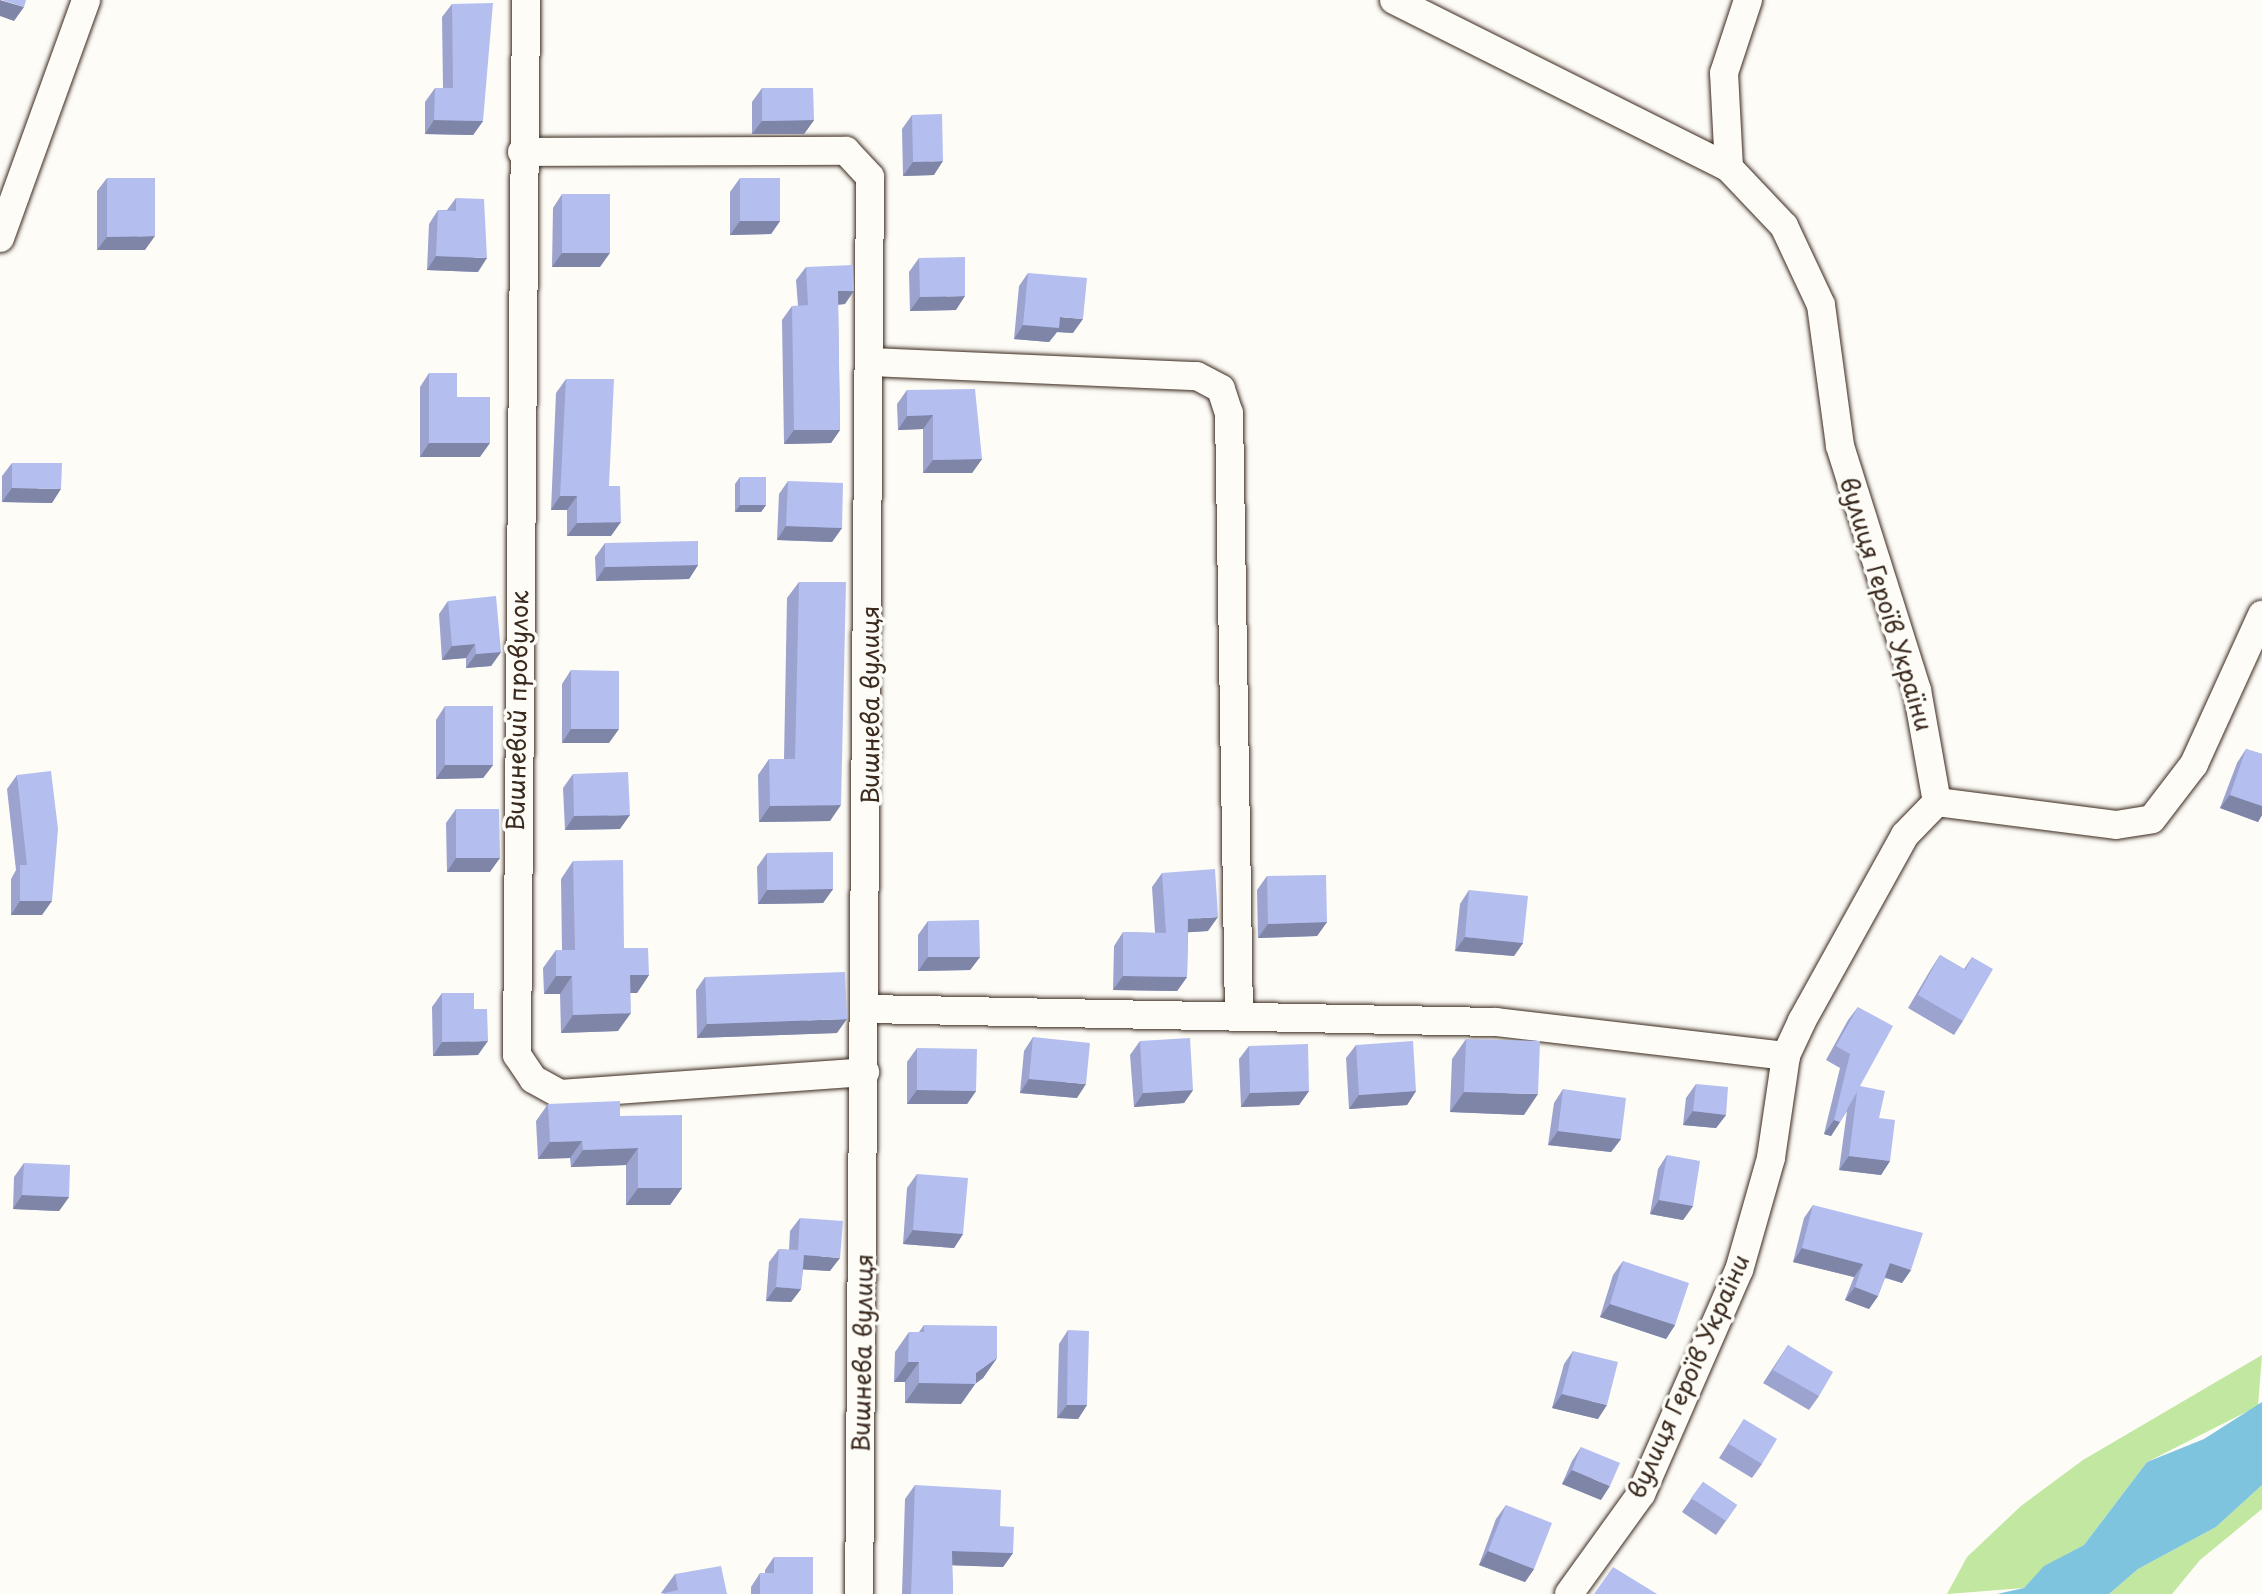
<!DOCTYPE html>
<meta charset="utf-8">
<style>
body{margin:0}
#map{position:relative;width:2262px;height:1594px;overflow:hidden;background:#fdfcf7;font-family:"Playpen Sans",sans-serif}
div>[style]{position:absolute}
.green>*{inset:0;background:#c2e7a1}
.water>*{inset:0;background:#7ec4df}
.roads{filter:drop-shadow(0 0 2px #3b2a1e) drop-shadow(0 0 2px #3b2a1e)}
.minor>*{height:28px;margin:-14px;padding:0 14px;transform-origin:14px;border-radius:14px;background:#fdfcf7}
.wall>*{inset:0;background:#9ba3ce}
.shaded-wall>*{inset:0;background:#7e85a7}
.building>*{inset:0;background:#b4beef}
span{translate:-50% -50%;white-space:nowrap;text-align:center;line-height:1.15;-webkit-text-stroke:7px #fdfcf7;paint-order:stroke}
.street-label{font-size:24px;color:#3b2a1e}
</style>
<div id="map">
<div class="green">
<div style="clip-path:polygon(2262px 1355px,2258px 1406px,2147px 1462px,2084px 1545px,2045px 1566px,2024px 1588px,1947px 1594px,1967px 1557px,2021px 1506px,2083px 1460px)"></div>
<div style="clip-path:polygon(2262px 1485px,2262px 1509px,2200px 1560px,2172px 1594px,2109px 1594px,2138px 1569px,2216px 1527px)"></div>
</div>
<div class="water">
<div style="clip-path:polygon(2262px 1402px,2262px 1485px,2216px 1527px,2138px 1569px,2109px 1594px,1997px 1594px,2024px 1588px,2044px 1566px,2084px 1545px,2147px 1462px,2204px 1439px)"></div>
</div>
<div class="roads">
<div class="minor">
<div style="left:526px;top:0;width:1055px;rotate:90.49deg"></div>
<div style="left:517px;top:1055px;width:29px;rotate:56deg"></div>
<div style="left:533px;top:1079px;width:31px;rotate:29deg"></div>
<div style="left:560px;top:1094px;width:306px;rotate:-4.1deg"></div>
<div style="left:1394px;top:0;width:375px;rotate:26.6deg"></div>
<div style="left:1729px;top:168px;width:80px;rotate:46.5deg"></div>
<div style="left:1784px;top:226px;width:87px;rotate:64.9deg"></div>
<div style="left:1821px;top:305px;width:142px;rotate:82.3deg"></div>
<div style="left:1840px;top:446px;width:256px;rotate:72.5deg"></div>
<div style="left:1917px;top:690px;width:114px;rotate:79.9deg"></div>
<div style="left:1937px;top:802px;width:46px;rotate:134.1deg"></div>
<div style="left:1905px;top:835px;width:213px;rotate:119deg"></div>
<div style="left:1802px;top:1021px;width:38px;rotate:115deg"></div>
<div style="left:1786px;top:1056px;width:103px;rotate:98.4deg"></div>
<div style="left:1771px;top:1158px;width:116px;rotate:105.9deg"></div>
<div style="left:1739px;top:1270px;width:244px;rotate:113.6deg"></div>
<div style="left:1641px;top:1494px;width:123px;rotate:125.8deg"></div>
<div style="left:522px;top:152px;width:324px;rotate:-0.2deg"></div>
<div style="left:846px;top:151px;width:35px;rotate:47deg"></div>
<div style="left:870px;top:177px;width:1417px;rotate:90.44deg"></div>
<div style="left:1729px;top:168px;width:95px;rotate:-93deg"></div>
<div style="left:1724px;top:73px;width:77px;rotate:-71.8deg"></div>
<div style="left:0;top:238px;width:253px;rotate:-70.1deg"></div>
<div style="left:871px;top:362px;width:326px;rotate:2.5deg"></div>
<div style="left:1197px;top:376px;width:27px;rotate:28deg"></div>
<div style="left:1221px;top:389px;width:25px;rotate:72deg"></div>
<div style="left:1229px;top:413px;width:603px;rotate:89.05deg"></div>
<div style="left:1937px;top:802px;width:180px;rotate:7.3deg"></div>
<div style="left:2116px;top:825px;width:36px;rotate:-9deg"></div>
<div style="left:2152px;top:819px;width:69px;rotate:-52.6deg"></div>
<div style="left:2194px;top:764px;width:164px;rotate:-65.5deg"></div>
<div style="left:868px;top:1009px;width:628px;rotate:1.19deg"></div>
<div style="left:1496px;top:1022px;width:292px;rotate:6.7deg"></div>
</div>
</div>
<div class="wall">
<div style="clip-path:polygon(452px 4px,483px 121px,473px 135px,425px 134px,425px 102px,435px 88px,443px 88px,442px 17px)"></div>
<div style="clip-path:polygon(762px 88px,814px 120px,804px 134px,752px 134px,752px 102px)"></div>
<div style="clip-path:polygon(912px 115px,934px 175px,903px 176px,902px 129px)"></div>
<div style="clip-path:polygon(107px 178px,145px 250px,97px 250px,97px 191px)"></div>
<div style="clip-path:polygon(740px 178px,780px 221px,771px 234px,730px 235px,730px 192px)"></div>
<div style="clip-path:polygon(562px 194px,600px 267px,552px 267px,553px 208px)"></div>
<div style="clip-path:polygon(456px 198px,478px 272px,427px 270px,429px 224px,438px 210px,447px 210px)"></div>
<div style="clip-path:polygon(919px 258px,956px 310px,910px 311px,909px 272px)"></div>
<div style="clip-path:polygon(806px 267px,845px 304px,838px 305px,840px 430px,831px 443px,784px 444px,782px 320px,792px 306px,798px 306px,796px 280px)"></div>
<div style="clip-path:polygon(1028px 273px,1073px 333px,1057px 332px,1049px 342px,1014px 339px,1019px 286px)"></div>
<div style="clip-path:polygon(429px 373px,457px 397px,480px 457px,420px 457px,420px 387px)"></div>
<div style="clip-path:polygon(566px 379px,609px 486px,611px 536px,567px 536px,567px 510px,551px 510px,556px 393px)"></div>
<div style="clip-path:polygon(907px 390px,982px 459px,972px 473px,923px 473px,923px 429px,898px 430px,897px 404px)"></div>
<div style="clip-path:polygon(12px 463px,52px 503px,2px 502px,2px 476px)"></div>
<div style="clip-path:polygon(740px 477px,766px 505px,761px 512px,735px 512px,735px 484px)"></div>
<div style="clip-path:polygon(788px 481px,842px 528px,832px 542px,777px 540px,779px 494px)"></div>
<div style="clip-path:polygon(605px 543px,698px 565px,689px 579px,596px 581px,595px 557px)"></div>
<div style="clip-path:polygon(799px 582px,830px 821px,759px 822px,758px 775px,769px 759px,784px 759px,787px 598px)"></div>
<div style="clip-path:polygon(448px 601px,501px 652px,491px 666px,466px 668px,466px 658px,442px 660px,439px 614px)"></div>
<div style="clip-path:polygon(571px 670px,609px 743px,562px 743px,562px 684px)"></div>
<div style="clip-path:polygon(445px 706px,493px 765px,483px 778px,436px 779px,436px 720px)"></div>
<div style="clip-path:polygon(2246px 749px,2262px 754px,2262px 815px,2258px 822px,2220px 808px,2237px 763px)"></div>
<div style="clip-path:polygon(573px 774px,620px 829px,565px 830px,563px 788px)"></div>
<div style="clip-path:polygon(17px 775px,42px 915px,11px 915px,11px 879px,16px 870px,7px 789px)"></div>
<div style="clip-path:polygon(456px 809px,490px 872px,447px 872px,446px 823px)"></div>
<div style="clip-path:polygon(767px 853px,833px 889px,823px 903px,758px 904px,757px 867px)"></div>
<div style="clip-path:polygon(573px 861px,624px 948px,649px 975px,637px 993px,630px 993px,618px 1031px,561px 1033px,560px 994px,544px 994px,543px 968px,556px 950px,562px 950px,561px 879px)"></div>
<div style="clip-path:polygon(1162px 873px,1208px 931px,1188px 932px,1187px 977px,1177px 991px,1113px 990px,1114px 946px,1123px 932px,1155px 933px,1152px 887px)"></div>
<div style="clip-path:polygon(1267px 876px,1327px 922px,1317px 936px,1258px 938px,1257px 890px)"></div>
<div style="clip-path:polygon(1469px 890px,1523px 943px,1514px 956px,1455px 951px,1460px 904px)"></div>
<div style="clip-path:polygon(928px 921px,980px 957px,970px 970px,918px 971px,918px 935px)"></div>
<div style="clip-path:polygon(1940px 955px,1964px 969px,1972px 957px,1963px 1021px,1954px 1035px,1908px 1008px,1931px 969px)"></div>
<div style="clip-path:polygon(705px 977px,837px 1033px,697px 1038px,696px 990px)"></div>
<div style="clip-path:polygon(442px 993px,478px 1055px,433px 1056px,432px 1007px)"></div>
<div style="clip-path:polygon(1858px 1007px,1860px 1086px,1879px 1118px,1890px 1161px,1881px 1175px,1839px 1170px,1847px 1111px,1831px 1136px,1824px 1134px,1840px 1068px,1826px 1060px,1848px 1020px)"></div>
<div style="clip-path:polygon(1033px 1037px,1077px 1098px,1020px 1093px,1024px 1051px)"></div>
<div style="clip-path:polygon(1466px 1039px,1524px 1115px,1450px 1112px,1452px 1059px)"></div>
<div style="clip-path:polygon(1140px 1041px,1193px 1090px,1184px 1103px,1134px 1107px,1130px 1055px)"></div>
<div style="clip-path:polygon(1356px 1045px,1416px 1091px,1407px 1105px,1349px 1109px,1346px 1058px)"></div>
<div style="clip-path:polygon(1249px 1046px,1309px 1091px,1299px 1105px,1241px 1107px,1239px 1059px)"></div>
<div style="clip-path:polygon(917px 1048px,976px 1091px,967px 1104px,907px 1104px,907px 1062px)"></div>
<div style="clip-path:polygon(1696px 1084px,1726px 1115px,1716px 1128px,1683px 1125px,1686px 1098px)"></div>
<div style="clip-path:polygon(1563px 1089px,1621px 1139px,1611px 1152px,1548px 1145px,1554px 1103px)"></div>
<div style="clip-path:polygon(548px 1104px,620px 1116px,682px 1188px,670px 1205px,626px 1205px,626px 1165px,571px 1167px,570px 1158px,538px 1159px,536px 1121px)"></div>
<div style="clip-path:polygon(1667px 1155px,1693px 1206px,1683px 1220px,1650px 1214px,1658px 1169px)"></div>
<div style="clip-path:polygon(24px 1163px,69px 1197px,59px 1211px,13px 1209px,14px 1177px)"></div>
<div style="clip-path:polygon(917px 1174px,963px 1234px,954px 1248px,903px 1244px,907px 1188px)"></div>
<div style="clip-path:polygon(1813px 1205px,1911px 1270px,1902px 1283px,1885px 1278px,1878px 1296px,1869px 1309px,1845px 1300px,1854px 1277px,1793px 1262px,1804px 1218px)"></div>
<div style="clip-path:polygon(800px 1218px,830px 1271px,803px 1269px,801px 1289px,791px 1302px,766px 1301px,769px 1262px,779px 1249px,789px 1250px,790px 1231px)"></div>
<div style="clip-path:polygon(1623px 1261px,1675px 1325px,1666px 1339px,1600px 1317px,1613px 1275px)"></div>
<div style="clip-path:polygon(924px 1325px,997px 1358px,983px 1378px,976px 1383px,961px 1404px,905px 1403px,905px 1382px,894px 1382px,895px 1352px,909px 1332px,919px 1332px)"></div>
<div style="clip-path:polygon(1068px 1330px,1087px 1405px,1078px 1419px,1057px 1418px,1059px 1344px)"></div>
<div style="clip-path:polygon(1788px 1345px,1819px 1396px,1809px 1410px,1763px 1383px)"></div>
<div style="clip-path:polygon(1573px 1351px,1598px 1419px,1552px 1408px,1564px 1364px)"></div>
<div style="clip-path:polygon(1744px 1419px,1762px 1464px,1752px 1478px,1719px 1458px)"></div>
<div style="clip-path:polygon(1581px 1447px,1601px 1500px,1562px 1484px,1572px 1461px)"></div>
<div style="clip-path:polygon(1703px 1482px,1737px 1505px,1716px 1535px,1682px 1512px)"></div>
<div style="clip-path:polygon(915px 1485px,1000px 1526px,1013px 1553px,1003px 1567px,952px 1565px,953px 1594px,902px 1594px,905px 1499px)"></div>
<div style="clip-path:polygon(1506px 1505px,1534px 1569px,1525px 1582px,1479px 1565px,1496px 1519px)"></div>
<div style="clip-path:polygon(774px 1557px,813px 1594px,751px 1594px,751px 1587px,760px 1573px,765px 1573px,765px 1570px)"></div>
<div style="clip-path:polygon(675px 1574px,727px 1594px,661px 1593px)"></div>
</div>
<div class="shaded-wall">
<div style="clip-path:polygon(0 0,24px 7px,14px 21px,0 16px)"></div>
<div style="clip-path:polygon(434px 120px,483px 121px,473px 135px,425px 134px)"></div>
<div style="clip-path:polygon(814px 120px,804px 134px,752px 134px,762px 121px)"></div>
<div style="clip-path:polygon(943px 161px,934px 175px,903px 176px,913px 162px)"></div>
<div style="clip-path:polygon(740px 221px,780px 221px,771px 234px,730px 235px)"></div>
<div style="clip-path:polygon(155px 236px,145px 250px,97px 250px,107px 237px)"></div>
<div style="clip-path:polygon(562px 253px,610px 253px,600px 267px,552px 267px)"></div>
<div style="clip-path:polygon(436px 256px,487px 258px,478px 272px,427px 270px)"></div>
<div style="clip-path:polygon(838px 291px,854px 291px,845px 304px,828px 305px)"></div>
<div style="clip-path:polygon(965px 296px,956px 310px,910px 311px,920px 297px)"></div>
<div style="clip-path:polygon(1060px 317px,1083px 319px,1073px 333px,1057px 332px,1049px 342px,1014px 339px,1023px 325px)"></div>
<div style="clip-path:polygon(933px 415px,923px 429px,898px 430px,907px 416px)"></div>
<div style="clip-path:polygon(794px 430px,840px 430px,831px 443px,784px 444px)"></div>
<div style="clip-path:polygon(429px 443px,490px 443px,480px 457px,420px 457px)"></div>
<div style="clip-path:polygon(982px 459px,972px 473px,923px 473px,933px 460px)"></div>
<div style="clip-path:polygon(12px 488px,61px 489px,52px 503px,2px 502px)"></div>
<div style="clip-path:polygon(560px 496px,577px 496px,567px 510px,551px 510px)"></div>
<div style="clip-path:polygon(740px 505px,766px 505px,761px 512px,735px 512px)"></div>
<div style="clip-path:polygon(621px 522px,611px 536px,567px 536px,577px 523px)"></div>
<div style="clip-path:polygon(786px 526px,842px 528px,832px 542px,777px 540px)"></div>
<div style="clip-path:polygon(698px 565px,689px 579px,596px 581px,605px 567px)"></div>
<div style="clip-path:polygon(475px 644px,466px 658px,442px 660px,452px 646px)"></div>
<div style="clip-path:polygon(501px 652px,491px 666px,466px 668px,476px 654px)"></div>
<div style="clip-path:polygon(571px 729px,619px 729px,609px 743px,562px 743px)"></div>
<div style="clip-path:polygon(445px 765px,493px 765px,483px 778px,436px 779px)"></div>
<div style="clip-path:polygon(2230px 795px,2262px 806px,2262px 815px,2258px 822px,2220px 808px)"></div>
<div style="clip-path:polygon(841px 805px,830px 821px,759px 822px,770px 806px)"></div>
<div style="clip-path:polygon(630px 815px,620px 829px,565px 830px,574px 816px)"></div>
<div style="clip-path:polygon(456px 858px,500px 858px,490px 872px,447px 872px)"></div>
<div style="clip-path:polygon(833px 889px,823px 903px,758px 904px,767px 890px)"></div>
<div style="clip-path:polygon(20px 901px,52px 901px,42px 915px,11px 915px)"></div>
<div style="clip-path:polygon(1218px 917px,1208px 931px,1178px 933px,1188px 919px)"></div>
<div style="clip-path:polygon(1327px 922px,1317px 936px,1258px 938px,1268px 924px)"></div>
<div style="clip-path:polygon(1465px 937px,1523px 943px,1514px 956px,1455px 951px)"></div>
<div style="clip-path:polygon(928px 957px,980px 957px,970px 970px,918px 971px)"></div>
<div style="clip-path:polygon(630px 975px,649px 975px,637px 993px,618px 993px)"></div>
<div style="clip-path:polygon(556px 976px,572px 976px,560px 994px,544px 994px)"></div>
<div style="clip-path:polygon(1123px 976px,1187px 977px,1177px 991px,1113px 990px)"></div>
<div style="clip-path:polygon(631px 1013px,618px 1031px,561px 1033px,573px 1015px)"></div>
<div style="clip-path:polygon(847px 1019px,837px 1033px,697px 1038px,707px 1024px)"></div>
<div style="clip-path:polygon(488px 1041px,478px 1055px,433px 1056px,442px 1042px)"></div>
<div style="clip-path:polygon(1029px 1079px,1086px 1084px,1077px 1098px,1020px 1093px)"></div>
<div style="clip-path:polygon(917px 1090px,976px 1091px,967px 1104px,907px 1104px)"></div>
<div style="clip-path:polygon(1193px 1090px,1184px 1103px,1134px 1107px,1143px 1093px)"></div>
<div style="clip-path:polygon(1309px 1091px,1299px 1105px,1241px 1107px,1250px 1093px)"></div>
<div style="clip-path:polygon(1416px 1091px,1407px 1105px,1349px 1109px,1359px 1095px)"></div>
<div style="clip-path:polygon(1464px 1092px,1538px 1094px,1524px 1115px,1450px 1112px)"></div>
<div style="clip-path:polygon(1693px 1111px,1726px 1115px,1716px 1128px,1683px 1125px)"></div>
<div style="clip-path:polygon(1834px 1120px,1840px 1122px,1831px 1136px,1824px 1134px)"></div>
<div style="clip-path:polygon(1558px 1131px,1621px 1139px,1611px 1152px,1548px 1145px)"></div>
<div style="clip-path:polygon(582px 1141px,570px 1158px,538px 1159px,550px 1142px)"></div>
<div style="clip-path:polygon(638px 1148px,626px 1165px,571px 1167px,583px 1150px)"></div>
<div style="clip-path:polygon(1849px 1156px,1890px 1161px,1881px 1175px,1839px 1170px)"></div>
<div style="clip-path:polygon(638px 1188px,682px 1188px,670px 1205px,626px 1205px)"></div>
<div style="clip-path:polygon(22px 1195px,69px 1197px,59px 1211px,13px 1209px)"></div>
<div style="clip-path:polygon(1659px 1200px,1693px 1206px,1683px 1220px,1650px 1214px)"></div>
<div style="clip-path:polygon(913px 1230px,963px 1234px,954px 1248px,903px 1244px)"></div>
<div style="clip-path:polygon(1802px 1248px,1863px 1264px,1854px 1277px,1793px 1262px)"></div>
<div style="clip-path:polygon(804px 1255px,840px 1258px,830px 1271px,794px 1269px)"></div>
<div style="clip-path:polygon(1890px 1263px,1911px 1270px,1902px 1283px,1881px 1276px)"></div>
<div style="clip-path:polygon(776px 1287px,801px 1289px,791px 1302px,766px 1301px)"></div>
<div style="clip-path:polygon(1855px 1287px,1878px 1296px,1869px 1309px,1845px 1300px)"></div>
<div style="clip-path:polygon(1610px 1304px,1675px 1325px,1666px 1339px,1600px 1317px)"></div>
<div style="clip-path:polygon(997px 1358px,983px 1378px,975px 1384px,961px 1404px,905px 1403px,919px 1383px,976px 1373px)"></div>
<div style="clip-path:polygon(908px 1362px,919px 1362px,905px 1382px,894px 1382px)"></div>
<div style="clip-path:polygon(1562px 1394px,1607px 1405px,1598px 1419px,1552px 1408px)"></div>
<div style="clip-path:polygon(1067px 1405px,1087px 1405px,1078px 1419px,1057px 1418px)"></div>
<div style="clip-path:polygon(1572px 1470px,1610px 1486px,1601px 1500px,1562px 1484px)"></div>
<div style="clip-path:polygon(952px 1551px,1013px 1553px,1003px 1567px,943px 1565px)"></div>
<div style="clip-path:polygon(1488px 1551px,1534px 1569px,1525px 1582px,1479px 1565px)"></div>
</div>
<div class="building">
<div style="clip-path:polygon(2px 0,26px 0,24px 7px)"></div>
<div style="clip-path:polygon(493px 3px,483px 121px,434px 120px,435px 88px,453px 88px,452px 4px)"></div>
<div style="clip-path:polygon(762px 88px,813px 88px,814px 120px,762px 121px)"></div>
<div style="clip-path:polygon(942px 114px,943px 161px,913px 162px,912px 115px)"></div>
<div style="clip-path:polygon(107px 178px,155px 178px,155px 236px,107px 237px)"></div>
<div style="clip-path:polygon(740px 178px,780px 178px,780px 221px,740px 221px)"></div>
<div style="clip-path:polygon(562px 194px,610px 194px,610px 253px,562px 253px)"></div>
<div style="clip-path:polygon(456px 198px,484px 199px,487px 258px,436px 256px,438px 210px,456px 211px)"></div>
<div style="clip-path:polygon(965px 257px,965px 296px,920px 297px,919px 258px)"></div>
<div style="clip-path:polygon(853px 265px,854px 291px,838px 291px,840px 430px,794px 430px,792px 306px,808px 305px,806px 267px)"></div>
<div style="clip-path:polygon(1028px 273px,1087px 278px,1083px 319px,1060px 317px,1059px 328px,1023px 325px)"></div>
<div style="clip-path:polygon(429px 373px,457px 373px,457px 397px,490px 397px,490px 443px,429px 443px)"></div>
<div style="clip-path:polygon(566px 379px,614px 379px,609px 486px,620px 486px,621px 522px,577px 523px,577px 496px,560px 496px)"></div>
<div style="clip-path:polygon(975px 389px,982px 459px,933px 460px,933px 415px,907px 416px,907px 390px)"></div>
<div style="clip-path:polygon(12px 463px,62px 463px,61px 489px,12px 488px)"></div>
<div style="clip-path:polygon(740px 477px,766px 477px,766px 505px,740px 505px)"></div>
<div style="clip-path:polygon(788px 481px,843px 483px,842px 528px,786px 526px)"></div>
<div style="clip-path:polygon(698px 541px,698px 565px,605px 567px,605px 543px)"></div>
<div style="clip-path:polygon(799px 582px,846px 582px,841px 805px,770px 806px,769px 759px,795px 759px)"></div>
<div style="clip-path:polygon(496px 596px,501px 652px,476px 654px,475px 644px,452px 646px,448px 601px)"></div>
<div style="clip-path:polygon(571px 670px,619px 671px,619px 729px,571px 729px)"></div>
<div style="clip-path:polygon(445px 706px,493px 706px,493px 765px,445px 765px)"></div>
<div style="clip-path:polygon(2246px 749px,2262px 754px,2262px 806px,2230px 795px)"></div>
<div style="clip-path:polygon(51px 771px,58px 829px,52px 901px,20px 901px,20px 865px,27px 865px,17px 775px)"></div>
<div style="clip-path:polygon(628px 772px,630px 815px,574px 816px,573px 774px)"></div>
<div style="clip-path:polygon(456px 809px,499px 809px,500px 858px,456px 858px)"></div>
<div style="clip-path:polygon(833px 852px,833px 889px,767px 890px,767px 853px)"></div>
<div style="clip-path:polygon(623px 860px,624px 948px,648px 948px,649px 975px,630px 975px,631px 1013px,573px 1015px,572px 976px,556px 976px,556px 950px,575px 950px,573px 861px)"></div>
<div style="clip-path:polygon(1215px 869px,1218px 917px,1188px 919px,1187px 977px,1123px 976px,1123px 932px,1166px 933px,1162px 873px)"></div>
<div style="clip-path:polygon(1326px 875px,1327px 922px,1268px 924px,1267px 876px)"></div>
<div style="clip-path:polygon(1469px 890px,1528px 896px,1523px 943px,1465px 937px)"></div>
<div style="clip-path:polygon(979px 920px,980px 957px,928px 957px,928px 921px)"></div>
<div style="clip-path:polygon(1940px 955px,1965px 970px,1972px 957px,1993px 969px,1963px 1021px,1918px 995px)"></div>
<div style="clip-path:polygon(845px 972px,847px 1019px,707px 1024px,705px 977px)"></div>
<div style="clip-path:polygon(442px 993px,474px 993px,474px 1009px,487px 1009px,488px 1041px,442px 1042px)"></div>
<div style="clip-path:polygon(1858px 1007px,1893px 1026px,1860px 1086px,1885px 1091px,1879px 1118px,1895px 1120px,1890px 1161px,1849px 1156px,1857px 1092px,1840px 1122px,1834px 1120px,1850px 1054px,1836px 1046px)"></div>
<div style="clip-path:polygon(1033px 1037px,1090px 1043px,1086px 1084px,1029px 1079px)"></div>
<div style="clip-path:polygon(1190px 1038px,1193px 1090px,1143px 1093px,1140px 1041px)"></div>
<div style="clip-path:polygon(1466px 1039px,1540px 1041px,1538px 1094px,1464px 1092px)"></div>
<div style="clip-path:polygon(1413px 1041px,1416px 1091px,1359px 1095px,1356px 1045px)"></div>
<div style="clip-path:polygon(1308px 1044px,1309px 1091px,1250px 1093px,1249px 1046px)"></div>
<div style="clip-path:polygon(917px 1048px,977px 1049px,976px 1091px,917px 1090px)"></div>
<div style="clip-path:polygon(1696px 1084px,1728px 1087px,1726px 1115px,1693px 1111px)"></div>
<div style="clip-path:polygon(1563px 1089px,1626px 1098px,1621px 1139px,1558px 1131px)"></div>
<div style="clip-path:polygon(620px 1101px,620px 1116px,682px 1115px,682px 1188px,638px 1188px,638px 1148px,583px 1150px,582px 1141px,550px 1142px,548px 1104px)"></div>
<div style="clip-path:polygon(1667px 1155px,1700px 1161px,1693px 1206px,1659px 1200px)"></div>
<div style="clip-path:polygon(24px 1163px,70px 1165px,69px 1197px,22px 1195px)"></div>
<div style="clip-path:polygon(917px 1174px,968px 1178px,963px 1234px,913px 1230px)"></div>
<div style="clip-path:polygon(1813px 1205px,1923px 1233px,1911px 1270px,1890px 1263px,1878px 1296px,1855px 1287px,1863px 1264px,1802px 1248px)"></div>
<div style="clip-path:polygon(800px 1218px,843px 1221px,840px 1258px,804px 1255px,801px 1289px,776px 1287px,779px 1249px,798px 1250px)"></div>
<div style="clip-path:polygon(1623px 1261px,1689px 1283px,1675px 1325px,1610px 1304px)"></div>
<div style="clip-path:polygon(924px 1325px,997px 1326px,997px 1358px,976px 1373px,976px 1384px,919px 1383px,919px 1362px,908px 1362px,909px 1332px,924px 1332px)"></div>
<div style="clip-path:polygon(1068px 1330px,1089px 1331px,1087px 1405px,1067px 1405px)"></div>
<div style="clip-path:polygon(1788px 1345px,1833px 1372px,1819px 1396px,1773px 1370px)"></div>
<div style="clip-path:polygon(1573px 1351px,1618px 1362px,1607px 1405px,1562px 1394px)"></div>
<div style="clip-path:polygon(1744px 1419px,1777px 1439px,1762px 1464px,1729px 1444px)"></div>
<div style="clip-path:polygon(1581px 1447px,1620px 1463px,1610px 1486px,1572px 1470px)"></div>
<div style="clip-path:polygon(1703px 1482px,1737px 1505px,1726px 1521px,1691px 1498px)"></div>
<div style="clip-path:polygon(915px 1485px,1001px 1490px,1000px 1526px,1014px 1527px,1013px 1553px,952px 1551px,953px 1594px,911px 1594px)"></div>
<div style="clip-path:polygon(1506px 1505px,1552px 1523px,1534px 1569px,1488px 1551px)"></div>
<div style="clip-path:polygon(774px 1557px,813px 1557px,813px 1594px,760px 1594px,760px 1573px,774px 1573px)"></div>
<div style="clip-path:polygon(721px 1566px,727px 1594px,660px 1594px,678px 1590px,675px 1574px)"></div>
<div style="clip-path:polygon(1613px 1567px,1657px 1594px,1594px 1594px)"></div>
</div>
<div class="street-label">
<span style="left:1887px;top:604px;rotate:73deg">вулиця Героїв України</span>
<span style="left:870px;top:705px;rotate:-90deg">Вишнева вулиця</span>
<span style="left:517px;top:711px;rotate:-89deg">Вишневий провулок</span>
<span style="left:862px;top:1353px;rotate:-89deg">Вишнева вулиця</span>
<span style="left:1688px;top:1376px;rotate:-66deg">вулиця Героїв України</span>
</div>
</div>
